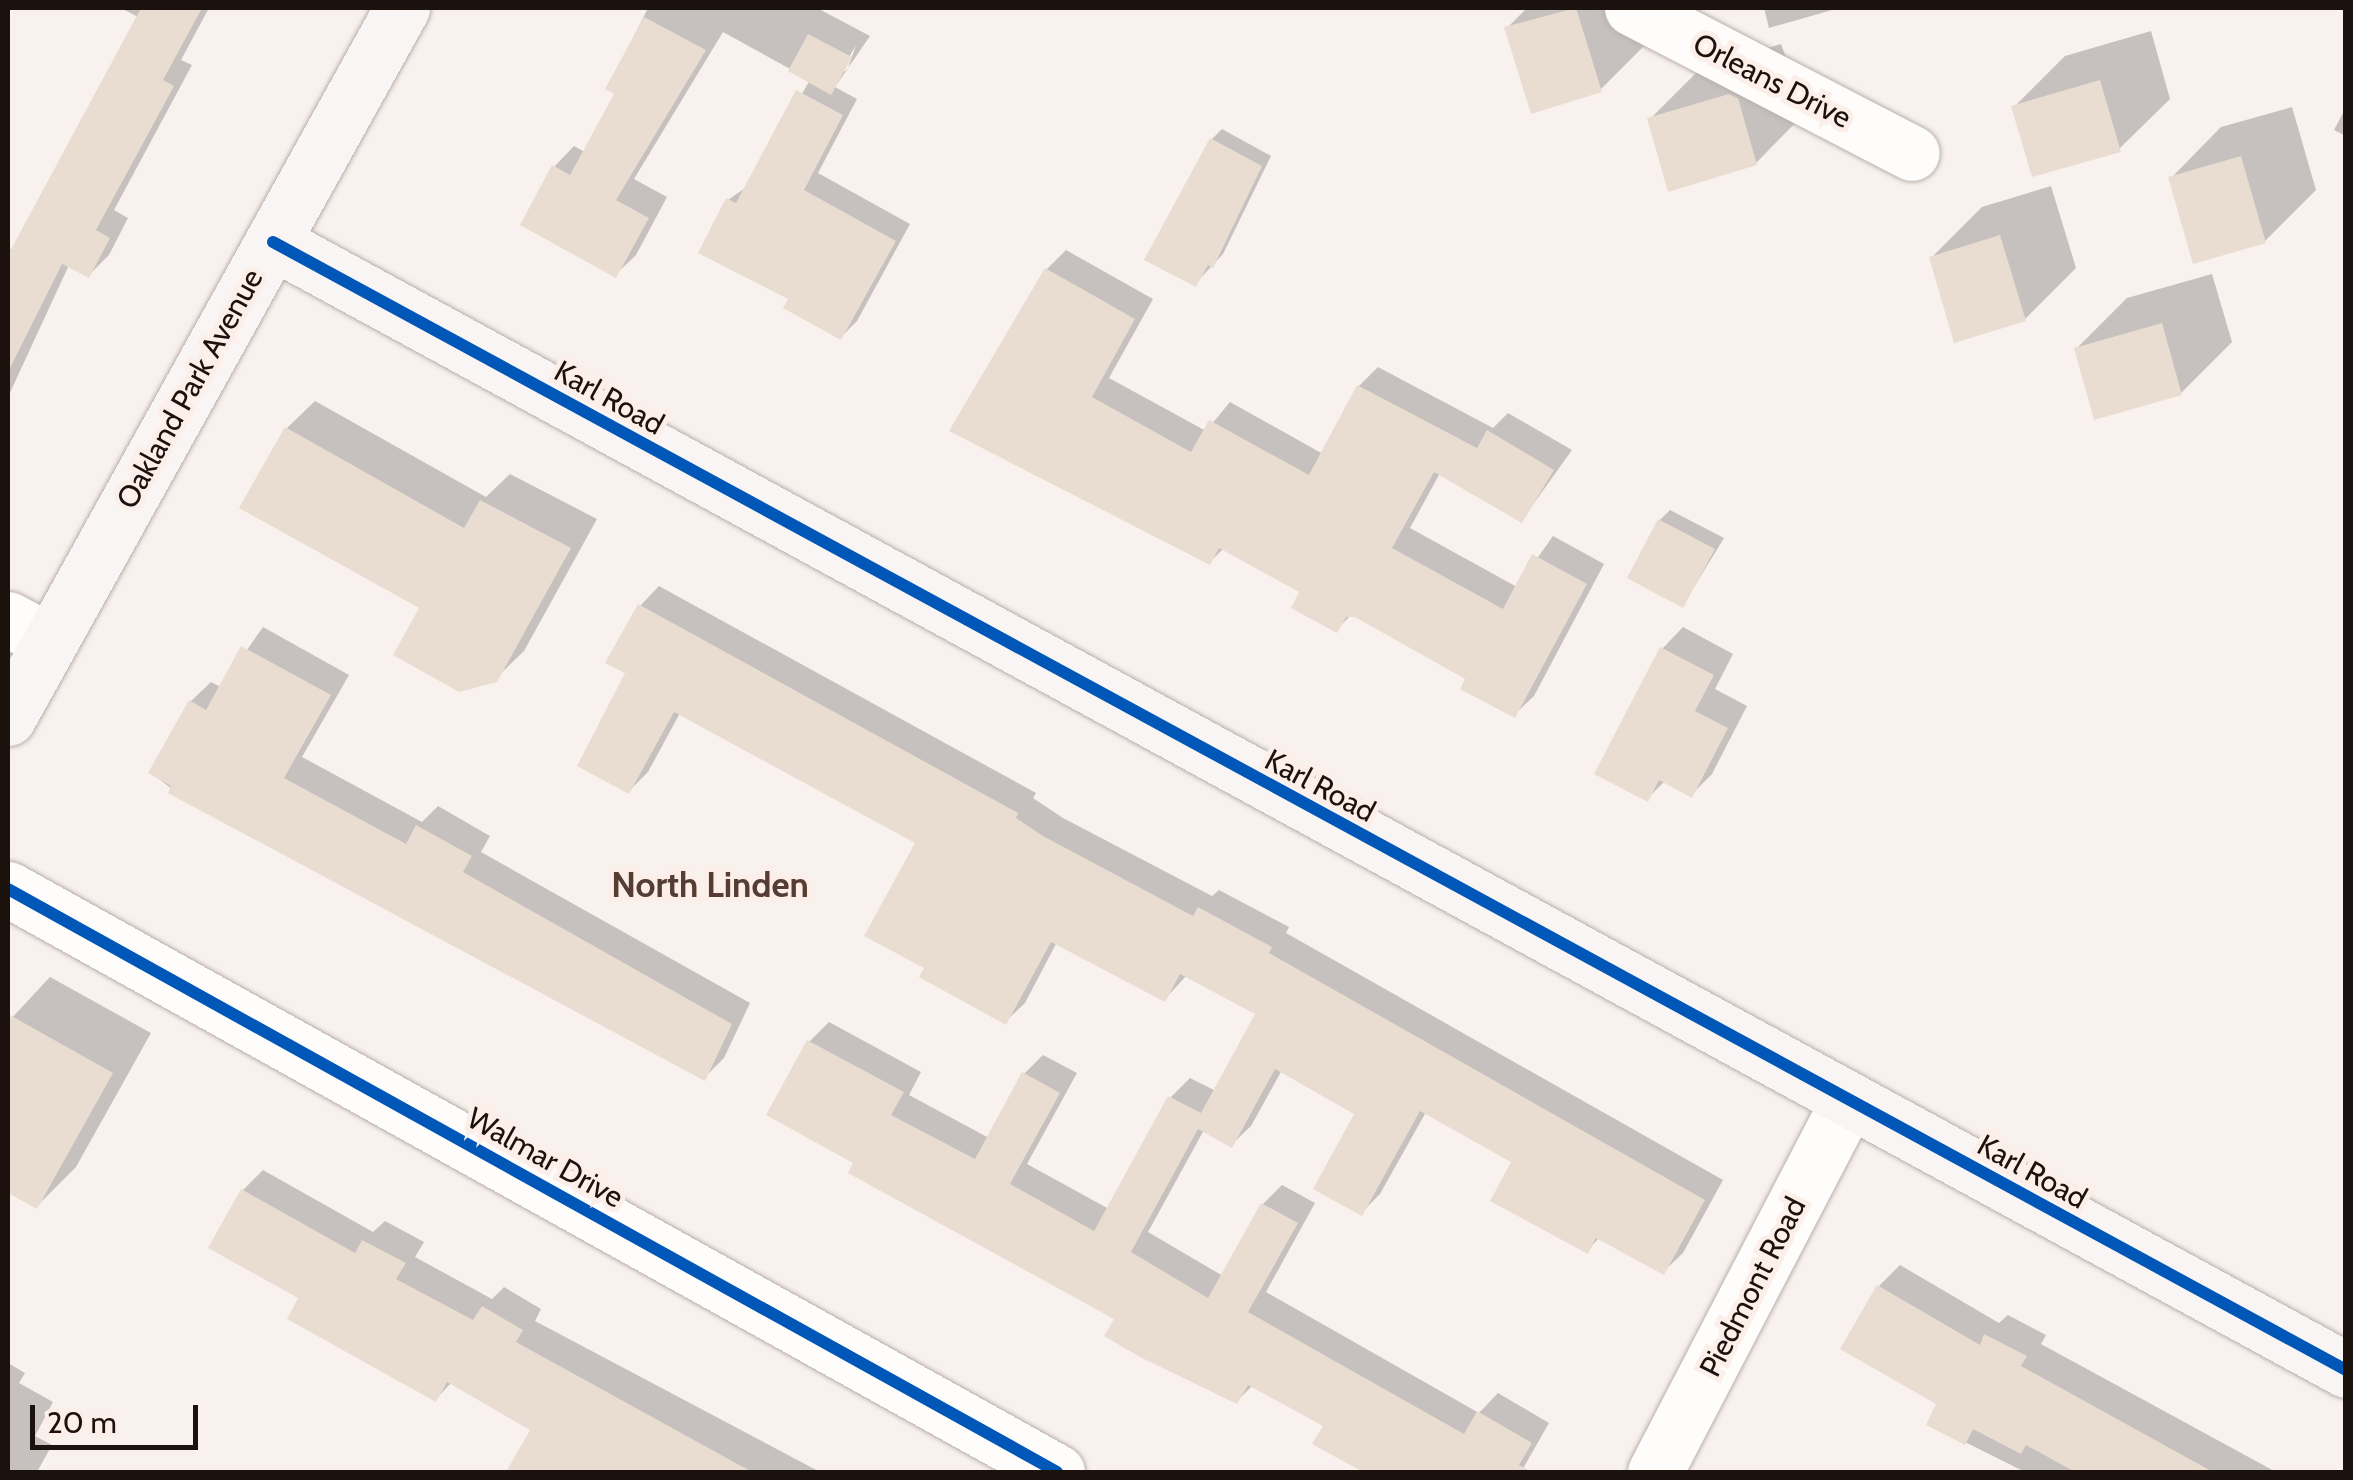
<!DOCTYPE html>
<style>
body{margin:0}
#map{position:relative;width:2353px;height:1480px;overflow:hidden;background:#f8f1ee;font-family:Cabin,sans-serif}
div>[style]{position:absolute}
.shadow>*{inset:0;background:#0003}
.building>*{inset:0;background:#e8ddd0}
.roads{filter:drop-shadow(0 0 2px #b8afab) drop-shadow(0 0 2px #b8afab)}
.street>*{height:55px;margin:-27.5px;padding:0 27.5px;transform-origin:27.5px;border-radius:27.5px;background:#fefdfc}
.secondary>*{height:55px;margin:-27.5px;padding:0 27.5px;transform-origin:27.5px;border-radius:27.5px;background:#faf5f5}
.cycleway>*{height:12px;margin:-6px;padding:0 6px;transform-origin:6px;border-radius:6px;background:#0057b8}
span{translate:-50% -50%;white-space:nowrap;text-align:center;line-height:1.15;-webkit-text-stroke:10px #fcefea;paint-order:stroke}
.street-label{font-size:30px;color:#1b110d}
.quarter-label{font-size:35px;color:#563d33;font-weight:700}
.frame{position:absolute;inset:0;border:10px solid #1b110d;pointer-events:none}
.scale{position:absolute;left:30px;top:1405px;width:168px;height:45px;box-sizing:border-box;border:5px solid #1b110d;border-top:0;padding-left:12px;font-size:30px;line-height:35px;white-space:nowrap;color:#1b110d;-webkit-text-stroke:8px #fcefea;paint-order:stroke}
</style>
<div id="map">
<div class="shadow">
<div style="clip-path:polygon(121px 8px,209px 8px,181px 60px,192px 65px,114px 210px,128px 218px,109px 255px,89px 275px,69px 265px,8px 397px,8px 248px,13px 251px,138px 17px)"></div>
<div style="clip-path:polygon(evenodd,648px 8px,817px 8px,870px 36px,835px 87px,857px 99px,818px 173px,910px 224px,857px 321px,841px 337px,791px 298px,728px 200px,748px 186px,810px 80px,723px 32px,634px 179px,667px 197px,636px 255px,615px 275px,554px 167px,574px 146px,585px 152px,617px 93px,608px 88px,648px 8px,856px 45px,847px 71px,841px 71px,856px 45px)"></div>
<div style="clip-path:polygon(1527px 8px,1642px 8px,1651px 39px,1600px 90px,1507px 28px)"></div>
<div style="clip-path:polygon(1764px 8px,1839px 8px,1769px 28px)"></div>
<div style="clip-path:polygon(2151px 31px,2170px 99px,2119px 149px,2014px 107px,2065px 56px)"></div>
<div style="clip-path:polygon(1781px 44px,1806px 112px,1756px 163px,1650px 119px,1701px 68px)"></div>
<div style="clip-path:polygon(2292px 107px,2316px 190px,2265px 241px,2171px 178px,2221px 127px)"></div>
<div style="clip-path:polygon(2346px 107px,2346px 136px,2334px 130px)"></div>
<div style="clip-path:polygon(1222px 129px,1271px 156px,1223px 254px,1195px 284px,1212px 139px)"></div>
<div style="clip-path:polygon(2051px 186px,2076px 268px,2025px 319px,1931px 258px,1982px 207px)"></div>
<div style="clip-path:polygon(1066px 250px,1153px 299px,1109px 378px,1206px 431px,1230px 402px,1323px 454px,1359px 386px,1378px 367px,1493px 428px,1508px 413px,1572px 450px,1522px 520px,1440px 473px,1410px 528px,1517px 587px,1553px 536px,1604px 564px,1534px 696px,1514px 715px,1469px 678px,1352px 614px,1336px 630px,1303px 591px,1224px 548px,1210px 562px,953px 430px,1047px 269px)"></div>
<div style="clip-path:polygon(2212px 274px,2232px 342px,2181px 393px,2077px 348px,2127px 298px)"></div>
<div style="clip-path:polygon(315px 401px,486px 497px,510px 474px,597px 519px,524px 651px,495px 679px,423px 607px,287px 428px)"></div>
<div style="clip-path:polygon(1670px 510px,1724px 538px,1683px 605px,1660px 520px)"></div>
<div style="clip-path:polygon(659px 586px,1036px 793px,1033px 798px,1063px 818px,1212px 896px,1219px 890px,1289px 927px,1286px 933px,1723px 1180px,1683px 1253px,1663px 1272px,1600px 1237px,1587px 1251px,1515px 1161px,1426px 1112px,1380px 1194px,1361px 1213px,1358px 1113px,1282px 1070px,1251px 1126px,1231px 1145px,1204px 1130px,1148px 1232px,1223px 1276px,1263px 1204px,1282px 1185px,1315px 1203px,1266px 1292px,1479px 1413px,1498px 1393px,1549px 1423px,1521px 1472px,1412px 1472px,1402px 1467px,1368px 1472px,1316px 1443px,1326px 1425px,1253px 1385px,1237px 1401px,1118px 1318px,770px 1114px,810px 1041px,829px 1022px,921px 1072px,909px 1095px,989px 1138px,1024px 1074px,1043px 1055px,1077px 1073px,1027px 1164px,1109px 1209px,1170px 1098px,1190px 1078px,1216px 1091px,1259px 1013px,1187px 975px,1165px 999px,1057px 942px,1025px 1003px,1005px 1022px,927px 967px,918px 842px,680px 713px,648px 772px,629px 791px,628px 672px,640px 606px)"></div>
<div style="clip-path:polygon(263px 627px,349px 675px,302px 757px,422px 822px,438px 806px,490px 836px,481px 852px,750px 1003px,724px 1058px,704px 1078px,196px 807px,151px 773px,191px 701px,211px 682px,221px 687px)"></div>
<div style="clip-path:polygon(1683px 627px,1733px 654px,1715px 689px,1747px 706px,1712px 774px,1691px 795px,1665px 781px,1647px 799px,1662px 649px)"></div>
<div style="clip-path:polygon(50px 977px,151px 1033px,76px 1167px,37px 1206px,8px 1190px,8px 1022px)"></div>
<div style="clip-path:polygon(263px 1170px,373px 1232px,385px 1221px,424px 1242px,415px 1257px,492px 1299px,504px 1287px,541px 1309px,535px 1321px,820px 1472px,631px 1472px,452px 1382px,436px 1399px,301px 1298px,243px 1190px)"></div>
<div style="clip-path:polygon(1900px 1265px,1999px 1323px,2008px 1315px,2046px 1335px,2041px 1344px,2276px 1472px,2025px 1472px,1929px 1424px,1940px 1403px,1879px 1286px)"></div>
<div style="clip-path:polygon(8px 1363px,25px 1373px,19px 1383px,53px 1402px,35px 1436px,52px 1445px,37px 1472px,8px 1472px)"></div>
</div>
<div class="building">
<div style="clip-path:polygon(141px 8px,202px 8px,163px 80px,174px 86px,96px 230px,110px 238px,89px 278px,62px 264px,8px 372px,8px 255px)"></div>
<div style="clip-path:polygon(1576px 8px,1602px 92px,1531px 114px,1504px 27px)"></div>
<div style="clip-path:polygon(644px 17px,706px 50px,616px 200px,649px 218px,616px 278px,520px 225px,552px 165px,570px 175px,614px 94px,605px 89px)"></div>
<div style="clip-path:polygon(808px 34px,852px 57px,831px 95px,788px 71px)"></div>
<div style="clip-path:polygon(2100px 80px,2121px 152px,2032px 177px,2011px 106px)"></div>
<div style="clip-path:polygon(796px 90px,843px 115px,804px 190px,896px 241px,841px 340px,783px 308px,788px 299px,698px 253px,726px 198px,736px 203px)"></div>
<div style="clip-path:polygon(1729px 94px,1738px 98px,1757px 165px,1668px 192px,1647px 118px)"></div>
<div style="clip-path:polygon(1210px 138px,1262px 166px,1213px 268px,1208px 265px,1196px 287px,1144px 260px)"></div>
<div style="clip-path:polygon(2241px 156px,2266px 243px,2193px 264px,2168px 177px)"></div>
<div style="clip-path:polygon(2000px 235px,2026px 321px,1954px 343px,1929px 257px)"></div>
<div style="clip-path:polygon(1045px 268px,1135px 319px,1092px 397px,1191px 452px,1209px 420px,1309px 475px,1357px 385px,1477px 448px,1487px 430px,1554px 470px,1522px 523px,1434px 472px,1392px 548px,1503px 609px,1532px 554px,1587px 584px,1515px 718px,1460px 689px,1465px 679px,1355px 617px,1346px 617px,1337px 633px,1291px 608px,1299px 592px,1219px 548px,1210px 565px,949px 431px)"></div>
<div style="clip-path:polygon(2162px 323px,2182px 395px,2094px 420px,2074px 348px)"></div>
<div style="clip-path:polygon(285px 427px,464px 528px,480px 500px,571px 548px,497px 682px,459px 692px,393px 655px,419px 608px,239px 508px)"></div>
<div style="clip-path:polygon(1658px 519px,1715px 549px,1683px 608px,1627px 578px)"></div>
<div style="clip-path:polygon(638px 604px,1018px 813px,1016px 818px,1043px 836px,1193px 916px,1198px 907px,1272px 947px,1269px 953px,1705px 1200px,1664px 1275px,1596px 1238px,1588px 1254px,1490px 1201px,1511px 1162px,1420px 1111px,1362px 1216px,1313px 1189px,1354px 1114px,1275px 1069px,1232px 1148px,1198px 1129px,1131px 1252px,1208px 1298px,1261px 1203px,1298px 1223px,1248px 1312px,1464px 1434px,1477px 1411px,1532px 1443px,1519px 1465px,1532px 1472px,1363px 1472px,1312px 1444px,1323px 1426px,1248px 1385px,1237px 1404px,1140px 1357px,1104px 1336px,1114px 1319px,848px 1173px,853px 1163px,766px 1115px,807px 1040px,904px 1092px,891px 1115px,975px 1159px,1022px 1072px,1060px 1093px,1010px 1184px,1094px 1231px,1168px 1096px,1201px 1113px,1255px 1014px,1180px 974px,1165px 1002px,1051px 942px,1006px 1025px,919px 977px,924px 968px,864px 936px,915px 843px,674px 712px,629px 794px,577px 766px,625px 673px,605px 663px)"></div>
<div style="clip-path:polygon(241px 646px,331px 695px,284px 778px,406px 844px,416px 825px,472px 856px,463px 872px,732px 1024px,705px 1081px,168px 793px,171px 786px,148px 773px,189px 700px,206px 710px)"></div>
<div style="clip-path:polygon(1660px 647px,1714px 675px,1695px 711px,1728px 728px,1692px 798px,1659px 780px,1648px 802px,1594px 774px)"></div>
<div style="clip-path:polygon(8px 1014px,113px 1073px,37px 1209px,8px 1193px)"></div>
<div style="clip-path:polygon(241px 1189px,355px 1253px,362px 1240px,406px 1263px,396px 1279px,473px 1320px,482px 1306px,523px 1330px,516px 1342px,752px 1472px,506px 1472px,530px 1430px,447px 1382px,436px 1402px,287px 1319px,298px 1298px,208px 1248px)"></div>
<div style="clip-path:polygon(1877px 1285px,1980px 1345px,1984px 1334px,2027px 1356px,2021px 1366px,2213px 1472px,2075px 1472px,2026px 1445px,2021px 1454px,1973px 1429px,1965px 1445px,1926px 1425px,1936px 1404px,1840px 1349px)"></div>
</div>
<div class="roads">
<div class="street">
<div style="left:1632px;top:8px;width:315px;rotate:27.4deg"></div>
<div style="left:8px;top:619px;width:47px;rotate:28.2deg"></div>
<div style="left:8px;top:889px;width:1200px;rotate:29.06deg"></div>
<div style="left:1655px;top:1472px;width:420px;rotate:-62.5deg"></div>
</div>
<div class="secondary">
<div style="left:273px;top:242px;width:2360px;rotate:28.55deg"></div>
<div style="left:8px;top:718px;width:812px;rotate:-60.97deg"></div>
</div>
</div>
<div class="cycleway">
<div style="left:273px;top:242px;width:2360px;rotate:28.55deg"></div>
<div style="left:8px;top:889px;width:1200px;rotate:29.06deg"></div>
</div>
<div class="street-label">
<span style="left:1772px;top:81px;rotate:27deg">Orleans Drive</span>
<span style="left:190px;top:389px;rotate:-61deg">Oakland Park Avenue</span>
<span style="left:609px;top:398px;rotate:29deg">Karl Road</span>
<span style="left:1320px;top:786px;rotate:28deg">Karl Road</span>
<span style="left:545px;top:1158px;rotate:29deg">Walmar Drive</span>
<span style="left:2032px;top:1172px;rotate:29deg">Karl Road</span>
<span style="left:1753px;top:1287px;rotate:-63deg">Piedmont Road</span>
</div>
<div class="quarter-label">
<span style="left:710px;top:885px">North Linden</span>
</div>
<div class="frame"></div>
<div class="scale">20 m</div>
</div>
